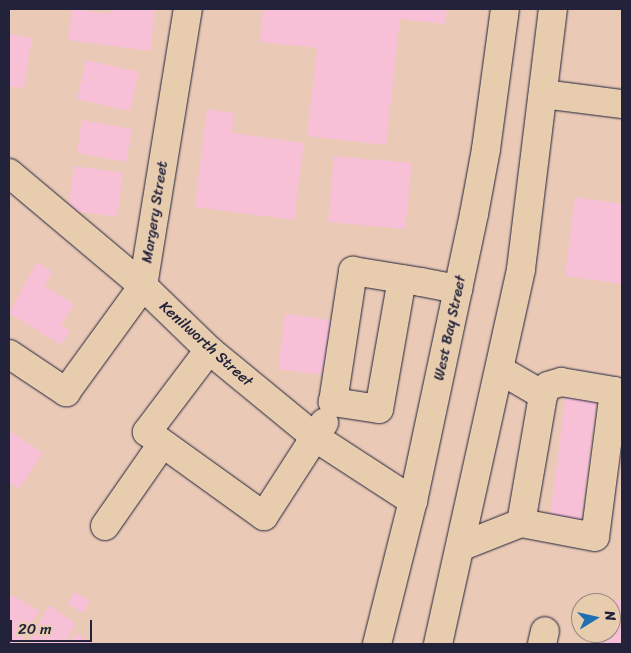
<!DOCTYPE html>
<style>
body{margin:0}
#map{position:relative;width:631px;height:653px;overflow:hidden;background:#eacab6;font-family:Sriracha,sans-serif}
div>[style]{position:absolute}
.building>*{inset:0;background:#f7c0d7}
.roads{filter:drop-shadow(0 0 1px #22223b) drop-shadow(0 0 1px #22223b)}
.minor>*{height:28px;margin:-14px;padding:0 14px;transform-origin:14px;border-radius:14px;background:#e7ccae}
.major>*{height:28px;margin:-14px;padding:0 14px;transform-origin:14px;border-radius:14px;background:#e7ccae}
span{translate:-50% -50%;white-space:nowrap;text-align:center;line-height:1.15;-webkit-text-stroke:5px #e7ccae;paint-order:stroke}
.street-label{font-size:15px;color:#22223b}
.frame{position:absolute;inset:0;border:10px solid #22223b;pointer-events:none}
.north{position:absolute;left:571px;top:593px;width:50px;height:50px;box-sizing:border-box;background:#e7ccae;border:1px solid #988880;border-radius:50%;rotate:81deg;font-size:14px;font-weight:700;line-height:20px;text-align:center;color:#22223b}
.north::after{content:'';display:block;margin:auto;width:18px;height:22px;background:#1f6fb2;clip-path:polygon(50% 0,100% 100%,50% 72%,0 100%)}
.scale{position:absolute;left:10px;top:620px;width:82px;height:22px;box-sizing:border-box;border:2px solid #22223b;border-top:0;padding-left:6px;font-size:15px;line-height:18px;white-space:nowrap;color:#22223b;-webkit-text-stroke:4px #e7ccae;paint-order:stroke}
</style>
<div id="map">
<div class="building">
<div style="clip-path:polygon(72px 9px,110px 14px,111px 9px,155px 9px,150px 51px,68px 40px)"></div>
<div style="clip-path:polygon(263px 9px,447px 9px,445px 24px,400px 19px,386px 145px,307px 136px,317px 48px,260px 42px)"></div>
<div style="clip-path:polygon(9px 34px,32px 38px,24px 88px,9px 86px)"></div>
<div style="clip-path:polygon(86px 60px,139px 72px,130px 111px,77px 99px)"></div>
<div style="clip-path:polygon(207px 109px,234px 113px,232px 133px,304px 143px,294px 220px,195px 207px)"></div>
<div style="clip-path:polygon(82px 120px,132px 129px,126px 162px,77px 153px)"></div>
<div style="clip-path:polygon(334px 156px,412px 163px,405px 229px,328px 222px)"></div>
<div style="clip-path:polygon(74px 166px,123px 173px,117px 217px,68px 210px)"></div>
<div style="clip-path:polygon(575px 197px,622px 204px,622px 284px,565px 276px)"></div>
<div style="clip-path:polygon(37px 262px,53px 272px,44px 286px,74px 304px,61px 325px,70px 331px,61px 345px,9px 313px)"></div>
<div style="clip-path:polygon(285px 314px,331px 320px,324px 375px,278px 369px)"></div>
<div style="clip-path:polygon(566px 392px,597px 396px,580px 530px,549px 526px)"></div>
<div style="clip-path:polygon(9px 431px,43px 453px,19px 489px,9px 482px)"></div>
<div style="clip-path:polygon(74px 592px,90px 601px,83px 613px,67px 604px)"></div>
<div style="clip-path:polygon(12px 595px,39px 611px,20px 644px,9px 644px,9px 601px)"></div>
<div style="clip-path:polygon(605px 599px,622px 601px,622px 644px,600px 644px,601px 633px,611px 633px,611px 603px,605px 603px)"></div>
<div style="clip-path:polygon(49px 605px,76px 624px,64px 644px,28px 644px)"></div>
<div style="clip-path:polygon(75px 633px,93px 644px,68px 644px)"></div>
</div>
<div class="roads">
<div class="minor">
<div style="left:543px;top:94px;width:80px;rotate:7.2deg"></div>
<div style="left:9px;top:173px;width:175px;rotate:40.1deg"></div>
<div style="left:143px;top:286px;width:92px;rotate:44.1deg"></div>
<div style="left:209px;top:350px;width:139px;rotate:39.4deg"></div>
<div style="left:316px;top:438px;width:116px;rotate:33deg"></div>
<div style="left:402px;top:279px;width:132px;rotate:100deg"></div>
<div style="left:379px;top:409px;width:47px;rotate:-171.3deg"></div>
<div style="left:333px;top:402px;width:133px;rotate:-81.3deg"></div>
<div style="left:353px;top:271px;width:69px;rotate:9.2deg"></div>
<div style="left:421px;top:282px;width:38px;rotate:11deg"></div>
<div style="left:209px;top:350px;width:103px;rotate:127.1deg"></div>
<div style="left:147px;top:432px;width:144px;rotate:35.7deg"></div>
<div style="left:264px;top:516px;width:111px;rotate:-57.2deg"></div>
<div style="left:9px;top:354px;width:69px;rotate:33.7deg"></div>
<div style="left:66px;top:392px;width:131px;rotate:-54deg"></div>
<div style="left:143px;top:286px;width:281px;rotate:-80.8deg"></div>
<div style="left:500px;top:370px;width:50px;rotate:30.2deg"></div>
<div style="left:561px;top:382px;width:54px;rotate:9.6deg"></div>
<div style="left:614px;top:391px;width:147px;rotate:97.4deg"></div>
<div style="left:595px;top:537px;width:75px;rotate:-169.3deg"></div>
<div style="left:521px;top:523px;width:130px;rotate:-80.2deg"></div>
<div style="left:543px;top:395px;width:10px;rotate:-61deg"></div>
<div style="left:548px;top:386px;width:14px;rotate:-17deg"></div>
<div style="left:105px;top:526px;width:100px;rotate:-55.2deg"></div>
<div style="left:460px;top:547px;width:66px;rotate:-21.5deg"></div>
<div style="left:542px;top:644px;width:13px;rotate:-77deg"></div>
</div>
<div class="major">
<div style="left:377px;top:644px;width:147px;rotate:-75.9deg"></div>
<div style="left:413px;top:501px;width:293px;rotate:-78deg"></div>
<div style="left:474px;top:214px;width:66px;rotate:-79.5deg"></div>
<div style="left:486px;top:149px;width:141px;rotate:-82.3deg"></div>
<div style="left:438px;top:644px;width:384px;rotate:-77.5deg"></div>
<div style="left:521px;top:269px;width:262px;rotate:-83deg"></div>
</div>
</div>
<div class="street-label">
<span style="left:155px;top:212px;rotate:-81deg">Margery Street</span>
<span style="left:450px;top:328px;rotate:-78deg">West Bay Street</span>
<span style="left:206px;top:344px;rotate:42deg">Kenilworth Street</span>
</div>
<div class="frame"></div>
<div class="north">N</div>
<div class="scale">20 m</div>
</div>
